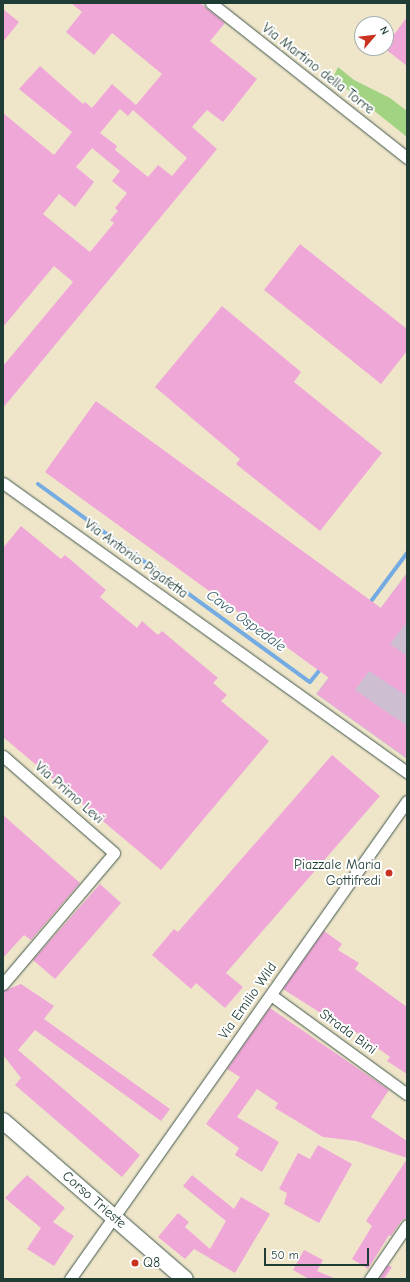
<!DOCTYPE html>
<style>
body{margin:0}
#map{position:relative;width:410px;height:1282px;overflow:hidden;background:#efe6ca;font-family:"Comic Neue",sans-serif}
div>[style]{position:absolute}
.industrial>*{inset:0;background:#cebed1}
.green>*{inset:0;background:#a1d382}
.stream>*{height:4px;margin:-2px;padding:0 2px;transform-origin:2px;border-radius:2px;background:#74abe3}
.building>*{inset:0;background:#efa7d8}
.roads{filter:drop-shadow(0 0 1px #3e564a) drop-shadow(0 0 1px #3e564a)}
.street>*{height:11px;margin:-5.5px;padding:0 5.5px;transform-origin:5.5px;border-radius:5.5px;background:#fff}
.secondary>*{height:16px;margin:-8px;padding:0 8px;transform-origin:8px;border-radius:8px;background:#fff}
.dots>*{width:11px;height:11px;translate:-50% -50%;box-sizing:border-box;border:2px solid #fff;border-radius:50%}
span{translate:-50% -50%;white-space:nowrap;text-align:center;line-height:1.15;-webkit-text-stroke:4px #fff;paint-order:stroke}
.street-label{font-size:14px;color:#1f3d34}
.poi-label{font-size:14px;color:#1f3d34}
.right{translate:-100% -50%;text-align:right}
.left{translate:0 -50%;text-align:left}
.water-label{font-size:15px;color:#395e69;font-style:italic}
.frame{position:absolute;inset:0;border:4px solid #1f3d34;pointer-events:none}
.north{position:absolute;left:354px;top:16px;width:40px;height:40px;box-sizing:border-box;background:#fff;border:1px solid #a5b1ae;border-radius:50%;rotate:62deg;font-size:11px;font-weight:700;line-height:16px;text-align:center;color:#1f3d34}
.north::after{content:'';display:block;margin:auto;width:14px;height:18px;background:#c8321e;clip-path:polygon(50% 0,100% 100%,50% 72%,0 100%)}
.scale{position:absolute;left:264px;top:1248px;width:105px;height:18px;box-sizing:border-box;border:2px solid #1f3d34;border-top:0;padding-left:5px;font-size:12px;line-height:14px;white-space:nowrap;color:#1f3d34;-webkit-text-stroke:3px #fff;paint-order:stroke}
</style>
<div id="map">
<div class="industrial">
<div style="clip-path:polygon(407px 573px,407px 759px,316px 694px)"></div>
</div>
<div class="green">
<div style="clip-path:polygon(338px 67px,354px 80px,390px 98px,407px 111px,407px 137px,333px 78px)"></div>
</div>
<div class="stream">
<div style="left:38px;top:484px;width:336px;rotate:36.1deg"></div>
<div style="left:310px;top:682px;width:19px;rotate:-51deg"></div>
<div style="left:369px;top:604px;width:64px;rotate:-53.3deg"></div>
</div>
<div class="building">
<div style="clip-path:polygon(evenodd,71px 3px,200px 3px,225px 23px,210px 41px,257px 79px,223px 122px,207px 110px,192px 127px,217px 149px,3px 408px,3px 366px,73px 282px,54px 266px,3px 327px,3px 113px,54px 155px,72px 132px,19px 89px,40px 66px,83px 104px,85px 102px,92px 108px,112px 84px,136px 105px,162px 74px,112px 33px,94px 55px,66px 32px,82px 12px,71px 3px,120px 109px,128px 116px,133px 110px,187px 158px,172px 176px,158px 165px,148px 177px,115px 150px,117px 146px,100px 133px,120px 109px,71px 3px,92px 148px,120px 171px,112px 181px,127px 193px,115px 208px,118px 211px,110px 220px,114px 223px,90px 252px,43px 214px,59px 194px,75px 207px,94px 182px,76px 167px,92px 148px)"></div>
<div style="clip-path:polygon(3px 9px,19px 22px,3px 42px)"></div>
<div style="clip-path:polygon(407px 17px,407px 66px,384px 48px)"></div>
<div style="clip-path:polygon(300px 244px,407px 329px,407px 351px,381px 384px,264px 290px)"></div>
<div style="clip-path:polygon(222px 306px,301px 372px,294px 382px,382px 453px,320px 531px,236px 464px,240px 459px,155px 387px)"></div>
<div style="clip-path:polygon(96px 401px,381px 608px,407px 573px,407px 622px,390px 644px,407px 656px,407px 696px,369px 671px,355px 690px,407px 726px,407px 758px,317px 694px,329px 678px,45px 472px)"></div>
<div style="clip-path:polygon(21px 526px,61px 559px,65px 555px,106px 590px,100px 597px,137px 628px,142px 621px,158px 635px,162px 631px,218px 678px,213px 683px,227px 695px,221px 701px,269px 741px,161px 870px,3px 737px,3px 548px)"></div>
<div style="clip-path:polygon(332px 755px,380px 796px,226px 973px,243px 987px,225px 1008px,196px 983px,191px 989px,152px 955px,174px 929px,178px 932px)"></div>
<div style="clip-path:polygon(3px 815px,80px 883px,31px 940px,24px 935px,3px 958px)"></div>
<div style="clip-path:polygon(100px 884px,121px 903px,55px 979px,33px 960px)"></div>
<div style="clip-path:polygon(324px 931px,342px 944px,338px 950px,359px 963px,355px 969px,407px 1007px,407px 1074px,387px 1061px,390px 1057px,332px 1015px,330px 1019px,283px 989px)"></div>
<div style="clip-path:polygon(21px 984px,54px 1006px,44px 1019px,170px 1109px,161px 1121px,35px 1030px,18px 1050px,140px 1155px,122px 1177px,15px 1085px,21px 1078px,3px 1055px,3px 991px)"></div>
<div style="clip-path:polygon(270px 1008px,389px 1090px,371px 1117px,407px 1141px,407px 1158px,356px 1141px,323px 1137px,275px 1108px,278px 1103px,257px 1089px,237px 1117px,279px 1142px,262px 1172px,235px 1155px,239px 1148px,206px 1124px,240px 1077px,227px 1069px)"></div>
<div style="clip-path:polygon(318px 1145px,352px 1164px,319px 1223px,284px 1204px,287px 1193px,279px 1189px,298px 1153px,310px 1159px)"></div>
<div style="clip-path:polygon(407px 1159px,407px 1218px,401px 1221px,391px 1236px,389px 1235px,368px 1269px,352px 1259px,372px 1226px,366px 1221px)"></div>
<div style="clip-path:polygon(27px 1175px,65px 1208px,53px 1222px,74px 1236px,54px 1266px,27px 1249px,41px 1228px,5px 1198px)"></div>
<div style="clip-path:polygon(192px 1175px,234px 1209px,241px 1197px,270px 1214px,235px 1273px,194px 1249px,185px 1259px,158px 1237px,178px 1213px,189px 1222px,185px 1227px,210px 1249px,226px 1221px,183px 1186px)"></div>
<div style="clip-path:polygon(304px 1250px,323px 1260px,317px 1271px,336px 1279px,309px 1279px,293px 1270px)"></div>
<div style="clip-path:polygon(388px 1265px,392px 1267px,384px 1279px,380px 1277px)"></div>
</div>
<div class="roads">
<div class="street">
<div style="left:211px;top:3px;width:250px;rotate:38.3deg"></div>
<div style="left:3px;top:483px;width:497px;rotate:35.6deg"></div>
<div style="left:3px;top:756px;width:147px;rotate:41.1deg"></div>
<div style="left:114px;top:853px;width:172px;rotate:130.3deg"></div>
<div style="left:271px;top:995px;width:168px;rotate:36.1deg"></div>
<div style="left:70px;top:1279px;width:585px;rotate:-54.82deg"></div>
<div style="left:370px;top:1279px;width:65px;rotate:-55.6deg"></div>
</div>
<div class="secondary">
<div style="left:3px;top:1121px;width:241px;rotate:41deg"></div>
</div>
</div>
<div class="dots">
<div style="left:389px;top:873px;background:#c8321e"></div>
<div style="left:135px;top:1263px;background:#c8321e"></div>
</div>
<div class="street-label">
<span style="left:318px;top:69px;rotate:38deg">Via Martino della Torre</span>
<span style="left:136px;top:559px;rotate:36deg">Via Antonio Pigafetta</span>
<span style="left:69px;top:793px;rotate:41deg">Via Primo Levi</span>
<span style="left:248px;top:1001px;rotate:-55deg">Via Emilio Wild</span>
<span style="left:348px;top:1032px;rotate:36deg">Strada Bini</span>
<span style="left:94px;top:1200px;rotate:41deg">Corso Trieste</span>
</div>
<div class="poi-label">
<span class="right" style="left:381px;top:873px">Piazzale Maria<br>Gottifredi</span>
<span class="left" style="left:143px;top:1263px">Q8</span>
</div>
<div class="water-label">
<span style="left:246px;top:621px;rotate:36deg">Cavo Ospedale</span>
</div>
<div class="frame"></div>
<div class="north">N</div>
<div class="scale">50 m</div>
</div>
